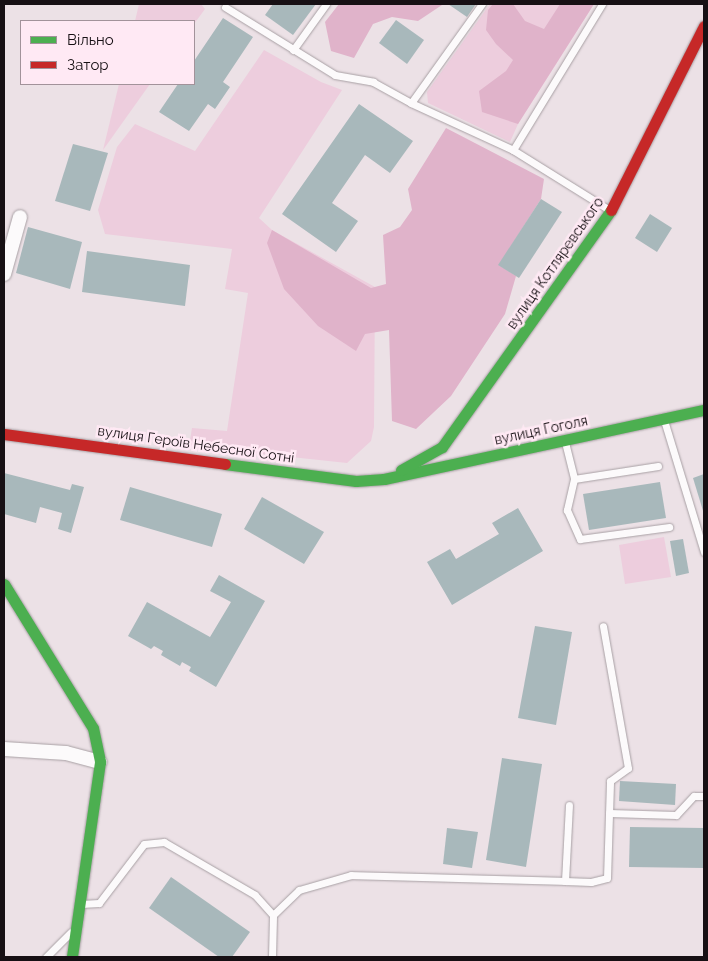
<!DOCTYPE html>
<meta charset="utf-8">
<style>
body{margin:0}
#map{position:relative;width:708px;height:961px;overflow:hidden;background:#ece1e6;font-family:Raleway,sans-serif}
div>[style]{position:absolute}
.green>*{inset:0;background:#edcddd}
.forest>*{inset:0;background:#e0b3ca}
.building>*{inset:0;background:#a8b8bb}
.roads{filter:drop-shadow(0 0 1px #a8a0a4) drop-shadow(0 0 1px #a8a0a4)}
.lane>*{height:7px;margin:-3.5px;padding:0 3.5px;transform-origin:3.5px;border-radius:3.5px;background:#fcfafb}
.street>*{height:14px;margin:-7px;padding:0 7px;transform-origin:7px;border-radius:7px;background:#fcfafb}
.fast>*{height:11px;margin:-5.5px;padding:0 5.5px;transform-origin:5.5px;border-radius:5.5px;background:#4caf50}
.jam>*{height:11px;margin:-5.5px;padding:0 5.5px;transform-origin:5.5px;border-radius:5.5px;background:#c62828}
span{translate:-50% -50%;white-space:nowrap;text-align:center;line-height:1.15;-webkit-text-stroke:5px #ffe9f4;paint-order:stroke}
.street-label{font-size:14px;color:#171014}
.frame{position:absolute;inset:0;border:5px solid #171014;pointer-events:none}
.legend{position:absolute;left:20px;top:20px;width:175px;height:65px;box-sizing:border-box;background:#ffe9f4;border:1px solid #a2929a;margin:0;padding:6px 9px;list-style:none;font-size:15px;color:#171014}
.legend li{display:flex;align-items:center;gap:10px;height:25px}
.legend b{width:25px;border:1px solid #a2929a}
</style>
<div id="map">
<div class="green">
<div style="clip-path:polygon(139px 4px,201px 4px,205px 9px,194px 24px,194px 21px,135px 21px)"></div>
<div style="clip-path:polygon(490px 4px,594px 4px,518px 124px,510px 142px,428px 103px,427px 92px)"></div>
<div style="clip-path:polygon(264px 50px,321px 82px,342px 90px,259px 218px,272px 230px,375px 287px,374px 427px,371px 441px,347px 463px,189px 446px,192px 428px,227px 431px,248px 293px,225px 289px,232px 249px,105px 234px,98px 210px,117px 147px,135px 124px,195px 151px)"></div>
<div style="clip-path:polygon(119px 84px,150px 84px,103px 150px)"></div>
<div style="clip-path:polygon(664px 537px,671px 577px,625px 584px,619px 545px)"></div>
</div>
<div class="forest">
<div style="clip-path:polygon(339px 4px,441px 4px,442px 5px,418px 21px,392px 17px,373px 24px,354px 58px,331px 51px,325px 22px)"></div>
<div style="clip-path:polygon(493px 4px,513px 4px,525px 21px,544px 29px,560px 4px,594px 4px,518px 124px,482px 112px,479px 91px,506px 71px,513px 60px,496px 44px,486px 30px,488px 10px)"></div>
<div style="clip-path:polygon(446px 128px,544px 179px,541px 199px,499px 265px,516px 276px,505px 314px,451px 396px,416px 429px,392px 421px,389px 330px,365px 334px,356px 351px,318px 326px,284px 289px,267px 243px,272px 230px,371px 288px,386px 284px,383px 235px,400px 227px,412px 210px,408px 189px)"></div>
</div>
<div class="building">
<div style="clip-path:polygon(273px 4px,316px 4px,293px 35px,265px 15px)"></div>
<div style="clip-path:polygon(448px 4px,476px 4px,467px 17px)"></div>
<div style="clip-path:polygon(223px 18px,253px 37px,223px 82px,230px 87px,215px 109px,208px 104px,189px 131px,159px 112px,178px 84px,194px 84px,194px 61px)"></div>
<div style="clip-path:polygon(396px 20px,424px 40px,407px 64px,379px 43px)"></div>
<div style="clip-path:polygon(359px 104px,413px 141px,390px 173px,365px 155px,332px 203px,358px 221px,336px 252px,282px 214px)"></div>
<div style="clip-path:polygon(73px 144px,108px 153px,90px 211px,55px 201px)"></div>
<div style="clip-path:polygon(541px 199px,562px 212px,519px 278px,498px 265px)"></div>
<div style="clip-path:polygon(650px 214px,672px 228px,657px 252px,635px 238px)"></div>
<div style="clip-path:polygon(28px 227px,82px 242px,70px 289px,16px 273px)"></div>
<div style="clip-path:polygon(87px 251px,190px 265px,185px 306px,82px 292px)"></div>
<div style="clip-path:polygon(4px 473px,70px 490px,72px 484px,84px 487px,71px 533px,58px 529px,62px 513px,40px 507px,36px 523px,4px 514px)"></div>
<div style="clip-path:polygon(704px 474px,704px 514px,693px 478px)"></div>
<div style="clip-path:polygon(660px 482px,666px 518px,589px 530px,583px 494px)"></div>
<div style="clip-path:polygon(130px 487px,222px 514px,212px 547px,120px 520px)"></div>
<div style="clip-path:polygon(262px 497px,324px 532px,304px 564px,244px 529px)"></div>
<div style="clip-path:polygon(518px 508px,543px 551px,452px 605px,427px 562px,450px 549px,456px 559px,499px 534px,492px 523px)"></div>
<div style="clip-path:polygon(683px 539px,689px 573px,676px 576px,670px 541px)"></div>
<div style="clip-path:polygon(219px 575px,265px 601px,216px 687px,189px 671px,191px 667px,182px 662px,180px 666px,161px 655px,163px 651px,154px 646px,151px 649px,128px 636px,147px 602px,210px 637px,231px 602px,210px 591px)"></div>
<div style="clip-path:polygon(535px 626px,572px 632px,556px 725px,518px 718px)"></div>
<div style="clip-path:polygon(502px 758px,542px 764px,526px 867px,486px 860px)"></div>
<div style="clip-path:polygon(620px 781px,676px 784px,675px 805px,619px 801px)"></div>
<div style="clip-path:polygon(630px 827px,704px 828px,704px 868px,629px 867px)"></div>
<div style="clip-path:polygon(447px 828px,478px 832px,472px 868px,443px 864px)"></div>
<div style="clip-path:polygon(171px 877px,250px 932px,232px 957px,219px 957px,149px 908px)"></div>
</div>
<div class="roads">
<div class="lane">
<div style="left:225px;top:7px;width:129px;rotate:31.7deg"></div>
<div style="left:335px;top:75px;width:39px;rotate:10deg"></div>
<div style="left:373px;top:82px;width:43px;rotate:28.9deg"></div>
<div style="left:411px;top:103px;width:112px;rotate:24.7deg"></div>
<div style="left:513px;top:150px;width:115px;rotate:31.9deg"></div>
<div style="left:293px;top:50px;width:57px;rotate:-54.3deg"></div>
<div style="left:411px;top:103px;width:122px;rotate:-54.4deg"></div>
<div style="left:513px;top:150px;width:171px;rotate:-58.6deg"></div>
<div style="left:664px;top:420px;width:138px;rotate:73.1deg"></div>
<div style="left:565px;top:442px;width:38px;rotate:76deg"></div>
<div style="left:574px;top:479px;width:32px;rotate:103deg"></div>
<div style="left:567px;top:510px;width:32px;rotate:66deg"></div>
<div style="left:580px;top:539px;width:90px;rotate:-7.7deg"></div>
<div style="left:574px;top:479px;width:85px;rotate:-8.8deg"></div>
<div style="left:609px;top:813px;width:67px;rotate:1.7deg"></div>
<div style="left:676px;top:815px;width:26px;rotate:-47deg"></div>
<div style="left:694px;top:796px;width:10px"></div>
<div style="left:565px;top:881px;width:26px;rotate:2deg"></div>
<div style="left:591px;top:882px;width:16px;rotate:-14deg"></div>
<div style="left:607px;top:878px;width:97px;rotate:-88.2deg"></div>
<div style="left:610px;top:781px;width:22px;rotate:-36deg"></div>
<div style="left:628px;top:768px;width:144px;rotate:-100deg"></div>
<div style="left:81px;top:904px;width:18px;rotate:-3deg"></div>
<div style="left:99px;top:903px;width:74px;rotate:-52.7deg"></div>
<div style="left:144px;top:844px;width:20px;rotate:-6deg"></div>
<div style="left:164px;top:842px;width:105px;rotate:30.2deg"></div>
<div style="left:255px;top:895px;width:27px;rotate:48deg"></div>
<div style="left:46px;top:957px;width:35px;rotate:-45deg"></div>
<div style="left:272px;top:957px;width:42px;rotate:-88.6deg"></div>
<div style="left:273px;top:915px;width:36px;rotate:-44deg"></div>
<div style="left:299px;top:890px;width:54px;rotate:-16.1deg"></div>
<div style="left:351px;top:875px;width:214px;rotate:1.6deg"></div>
<div style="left:565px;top:881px;width:76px;rotate:-87deg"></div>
</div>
<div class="street">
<div style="left:4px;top:274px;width:59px;rotate:-74.3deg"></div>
<div style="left:4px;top:749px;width:62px;rotate:3.7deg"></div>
<div style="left:66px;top:753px;width:35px;rotate:15deg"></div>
</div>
<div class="fast">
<div style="left:225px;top:464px;width:132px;rotate:7.4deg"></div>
<div style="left:356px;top:481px;width:28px;rotate:-4deg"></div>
<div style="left:384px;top:479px;width:327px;rotate:-12.2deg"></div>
<div style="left:401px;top:470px;width:47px;rotate:-29.3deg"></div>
<div style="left:442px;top:447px;width:291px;rotate:-54.5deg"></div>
<div style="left:4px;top:584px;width:169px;rotate:58.3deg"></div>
<div style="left:93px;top:728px;width:35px;rotate:78deg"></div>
<div style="left:100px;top:762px;width:197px;rotate:98.2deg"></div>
</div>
<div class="jam">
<div style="left:611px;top:210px;width:206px;rotate:-63.2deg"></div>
<div style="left:4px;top:434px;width:223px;rotate:7.7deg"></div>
</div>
</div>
<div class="street-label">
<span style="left:555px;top:263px;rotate:-55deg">вулиця Котляревського</span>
<span style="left:541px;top:430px;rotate:-12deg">вулиця Гоголя</span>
<span style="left:196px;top:444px;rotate:8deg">вулиця Героїв Небесної Сотні</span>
</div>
<div class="frame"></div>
<ul class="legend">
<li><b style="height:6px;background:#4caf50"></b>Вільно</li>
<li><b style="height:6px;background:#c62828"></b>Затор</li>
</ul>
</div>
